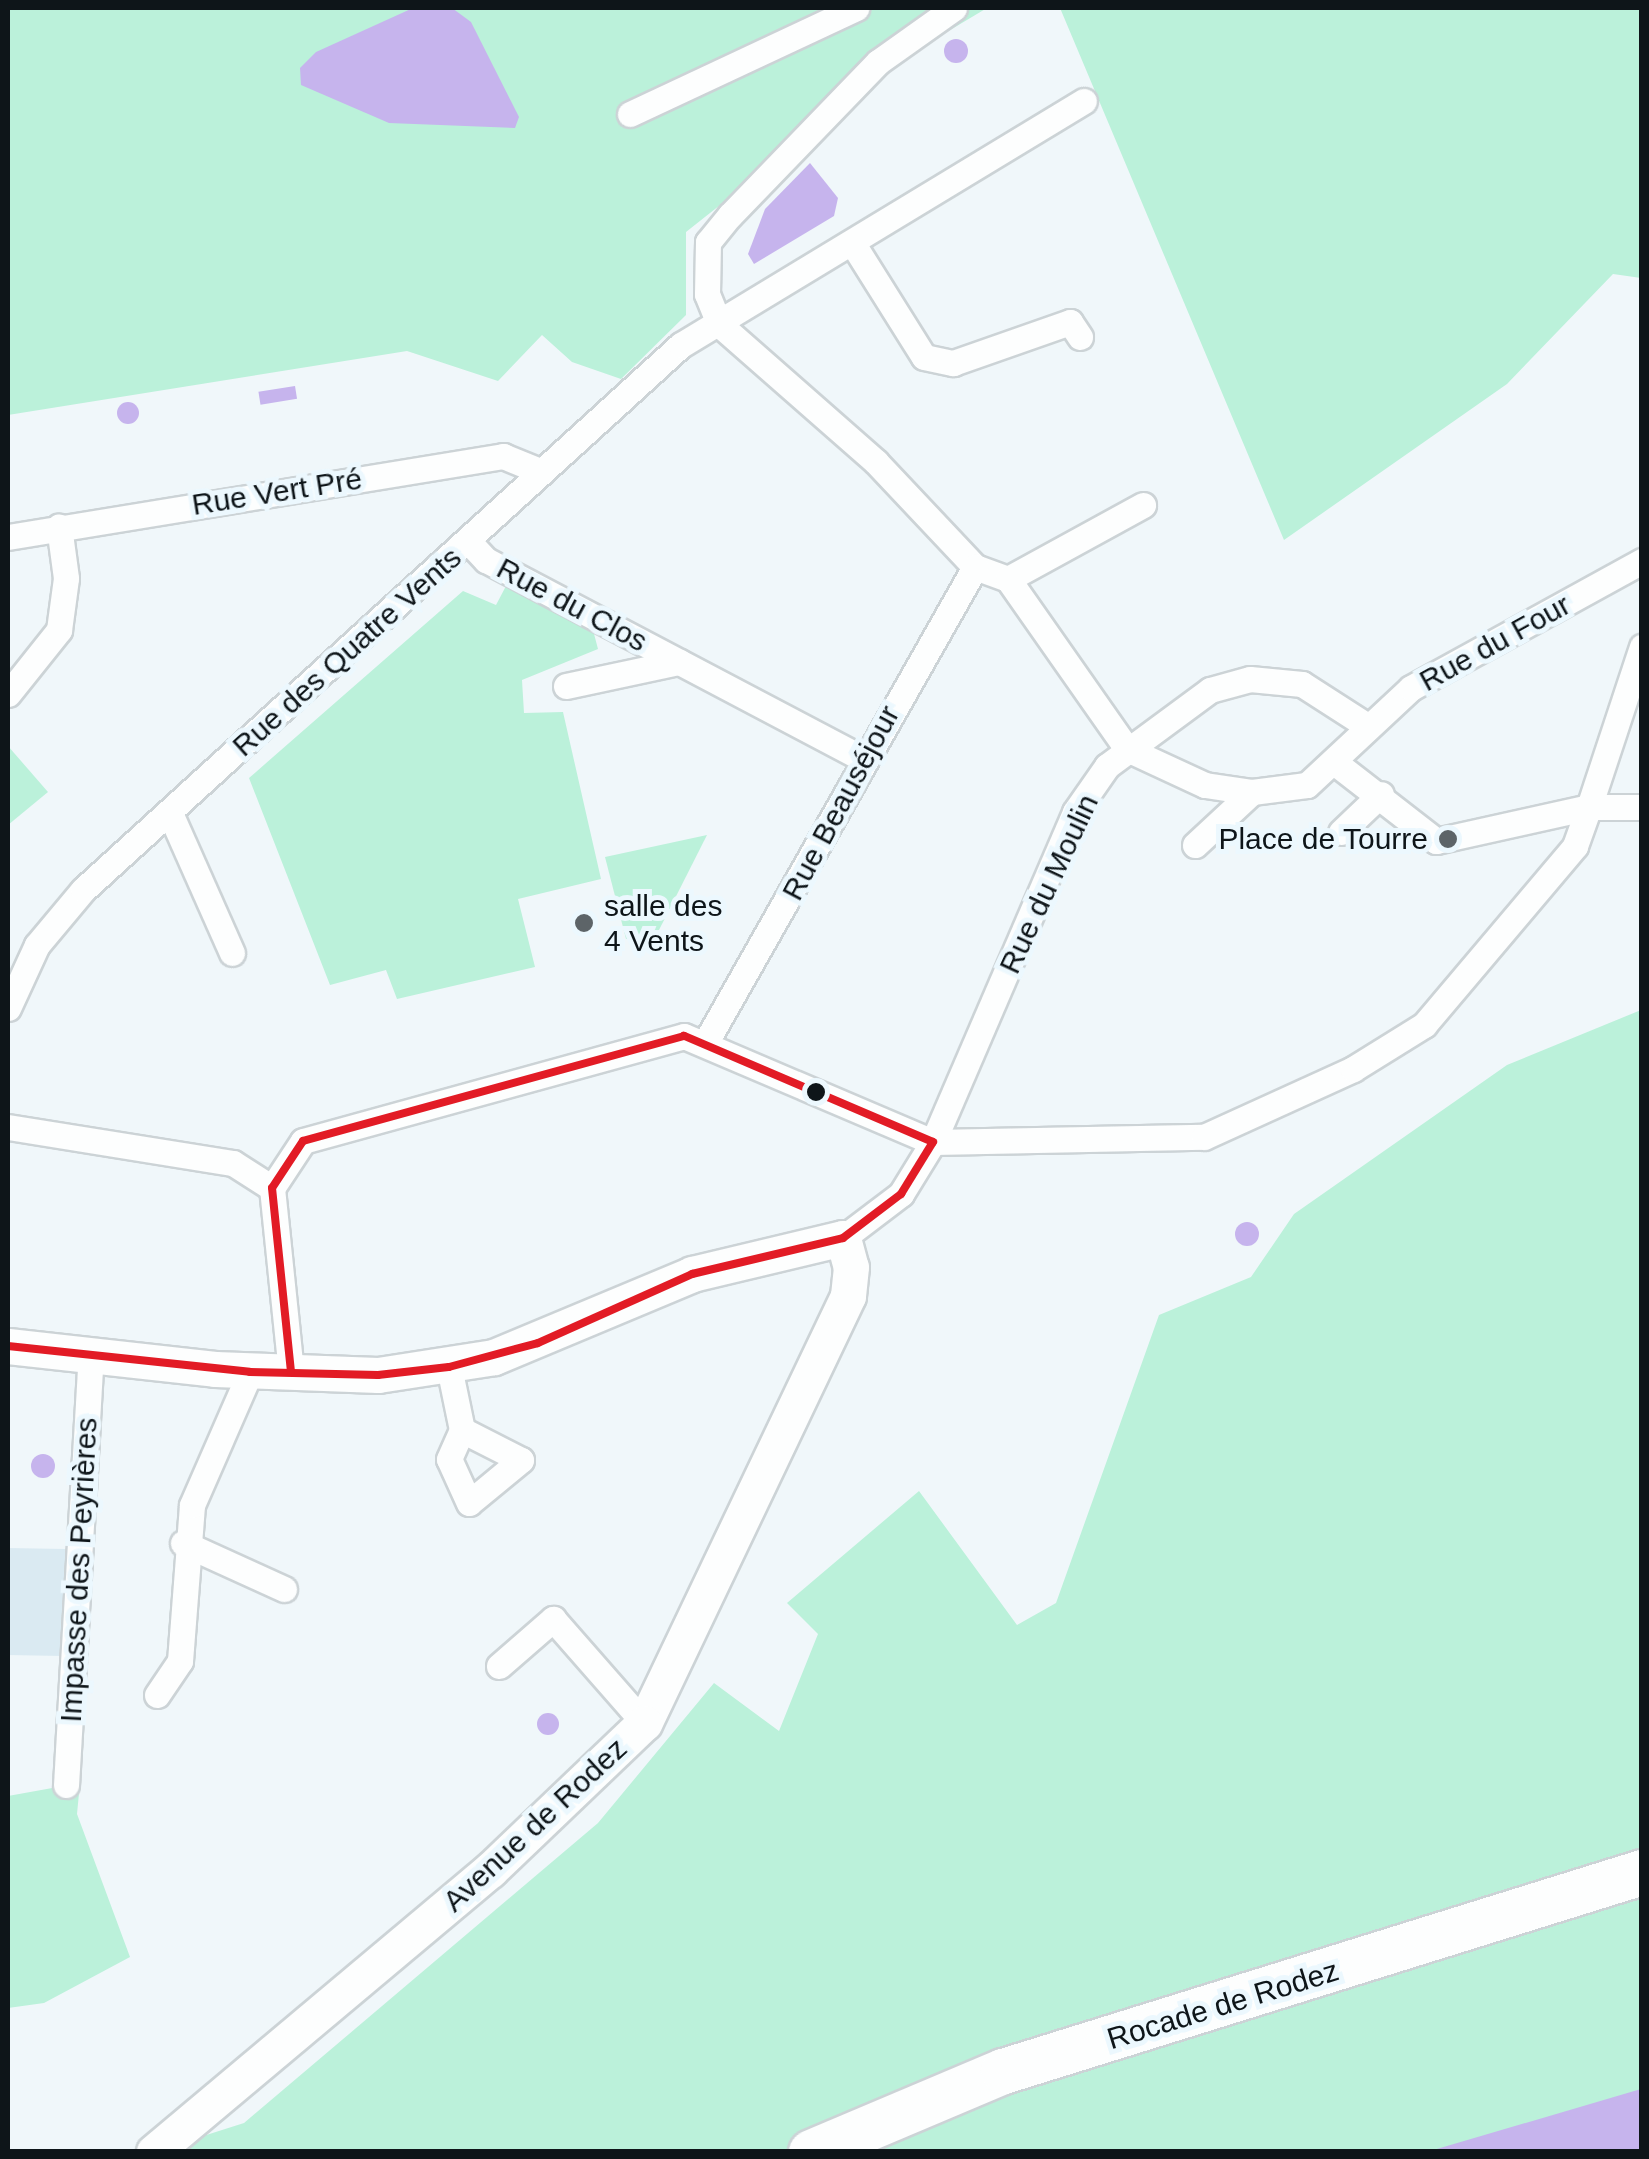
<!DOCTYPE html>
<html>
<head>
<meta charset="utf-8">
<style>
	body { margin:0 }
	#map { position:relative; width:1649px; height:2159px; overflow:hidden; background:#f0f7fa; font-family:Arial,sans-serif }
	div>[style] { position:absolute }
	.built>* { inset:0; background:#daeaf2; transform-origin:0 0 }
	.green>* { inset:0; background:#bbf1da }
	.water>* { inset:0; background:#c6b4ed; transform-origin:0 0 }
	.round { border-radius:50% }
	.roads { filter:drop-shadow(2px 0 #ccd3d6) drop-shadow(-2px 0 #ccd3d6) drop-shadow(0 2px #ccd3d6) drop-shadow(0 -2px #ccd3d6) }
	.street>* { height:25px; margin:-12.5px; padding:0 12.5px; transform-origin:12.5px; border-radius:12.5px; background:#fdfefe }
	.secondary>* { height:35px; margin:-17.5px; padding:0 17.5px; transform-origin:17.5px; border-radius:17.5px; background:#fdfefe }
	.highway>* { height:45px; margin:-22.5px; padding:0 22.5px; transform-origin:22.5px; border-radius:22.5px; background:#fdfefe }
	.bus-1>* { height:8px; margin:-4px; padding:0 4px; transform-origin:4px; border-radius:4px; background:#e21b25 }
	.dots>* { width:28px; height:28px; translate:-50% -50%; box-sizing:border-box; border:5px solid #ecf8fe; border-radius:50% }
	span { translate:-50% -50%; white-space:nowrap; text-align:center; line-height:1.15; -webkit-text-stroke:10px #ecf8fe; paint-order:stroke }
	.street-label { font-size:30px; color:#0e1519 }
	.poi-label { font-size:30px; color:#0e1519 }
	.right { translate:-100% -50%; text-align:right }
	.left { translate:0 -50%; text-align:left }
	.frame { position:absolute; inset:0; border:10px solid #0e1519; pointer-events:none }
</style>
</head>
<body>
<div id="map">
	<div class="built">
		<div style="left:8px;top:1548px;width:72px;height:107px;rotate:1deg"></div>
	</div>
	<div class="green">
		<div style="clip-path:polygon(8px 8px,987px 8px,915px 51px,686px 232px,686px 315px,621px 379px,572px 362px,542px 335px,498px 381px,407px 351px,8px 415px)"></div>
		<div style="clip-path:polygon(1060px 8px,1641px 8px,1641px 278px,1613px 274px,1507px 384px,1284px 540px)"></div>
		<div style="clip-path:polygon(506px 586px,593px 630px,598px 649px,522px 680px,524px 713px,563px 712px,601px 879px,518px 899px,535px 967px,397px 999px,386px 970px,330px 985px,249px 778px,463px 591px,496px 605px)"></div>
		<div style="clip-path:polygon(8px 746px,48px 792px,8px 825px)"></div>
		<div style="clip-path:polygon(707px 835px,659px 930px,626px 939px,605px 857px)"></div>
		<div style="clip-path:polygon(1641px 1010px,1641px 2151px,153px 2152px,244px 2123px,598px 1823px,714px 1683px,779px 1731px,818px 1634px,787px 1603px,919px 1491px,1017px 1625px,1056px 1603px,1159px 1315px,1251px 1277px,1294px 1214px,1507px 1065px)"></div>
		<div style="clip-path:polygon(80px 1783px,77px 1814px,130px 1957px,44px 2003px,8px 2008px,8px 1796px)"></div>
	</div>
	<div class="water">
		<div style="clip-path:polygon(413px 8px,452px 8px,471px 22px,519px 117px,515px 128px,389px 123px,301px 85px,300px 68px,316px 52px)"></div>
		<div class="round" style="left:944px;top:39px;width:24px;height:24px"></div>
		<div style="clip-path:polygon(810px 163px,838px 198px,834px 216px,754px 264px,748px 254px,765px 209px)"></div>
		<div style="left:295px;top:386px;width:13px;height:37px;rotate:81deg"></div>
		<div class="round" style="left:117px;top:402px;width:22px;height:22px"></div>
		<div class="round" style="left:1235px;top:1222px;width:24px;height:24px"></div>
		<div class="round" style="left:31px;top:1454px;width:24px;height:24px"></div>
		<div class="round" style="left:537px;top:1713px;width:22px;height:22px"></div>
		<div style="clip-path:polygon(1641px 2089px,1641px 2151px,1430px 2151px)"></div>
	</div>
	<div class="roads">
		<div class="street">
			<div style="left:954px;top:8px;width:93px;rotate:144.6deg"></div>
			<div style="left:878px;top:62px;width:213px;rotate:134deg"></div>
			<div style="left:730px;top:215px;width:35px;rotate:129deg"></div>
			<div style="left:708px;top:242px;width:52px;rotate:91.1deg"></div>
			<div style="left:707px;top:294px;width:32px;rotate:68deg"></div>
			<div style="left:719px;top:324px;width:209px;rotate:41.3deg"></div>
			<div style="left:876px;top:462px;width:144px;rotate:46.7deg"></div>
			<div style="left:975px;top:567px;width:35px;rotate:20deg"></div>
			<div style="left:1008px;top:579px;width:208px;rotate:55deg"></div>
			<div style="left:630px;top:114px;width:250px;rotate:-25.1deg"></div>
			<div style="left:853px;top:244px;width:133px;rotate:57.9deg"></div>
			<div style="left:924px;top:357px;width:30px;rotate:12deg"></div>
			<div style="left:953px;top:363px;width:124px;rotate:-19.3deg"></div>
			<div style="left:1070px;top:322px;width:18px;rotate:56deg"></div>
			<div style="left:8px;top:537px;width:502px;rotate:-9.29deg"></div>
			<div style="left:503px;top:456px;width:42px;rotate:22.3deg"></div>
			<div style="left:469px;top:542px;width:25px;rotate:47deg"></div>
			<div style="left:486px;top:560px;width:426px;rotate:27.8deg"></div>
			<div style="left:1008px;top:579px;width:154px;rotate:-28.7deg"></div>
			<div style="left:566px;top:686px;width:116px;rotate:-12deg"></div>
			<div style="left:8px;top:694px;width:82px;rotate:-51.4deg"></div>
			<div style="left:59px;top:630px;width:52px;rotate:-82.3deg"></div>
			<div style="left:66px;top:578px;width:52px;rotate:-97.7deg"></div>
			<div style="left:1127px;top:749px;width:86px;rotate:24.8deg"></div>
			<div style="left:1205px;top:785px;width:48px;rotate:8.5deg"></div>
			<div style="left:1252px;top:792px;width:55px;rotate:-7.3deg"></div>
			<div style="left:1307px;top:785px;width:142px;rotate:-43deg"></div>
			<div style="left:1411px;top:688px;width:264px;rotate:-28.8deg"></div>
			<div style="left:1338px;top:765px;width:124px;rotate:37.8deg"></div>
			<div style="left:1436px;top:841px;width:157px;rotate:-12.5deg"></div>
			<div style="left:1589px;top:807px;width:169px;rotate:-71.7deg"></div>
			<div style="left:170px;top:813px;width:153px;rotate:66.1deg"></div>
			<div style="left:1341px;top:832px;width:55px;rotate:-43.5deg"></div>
			<div style="left:1195px;top:845px;width:78px;rotate:-42.9deg"></div>
			<div style="left:8px;top:1008px;width:69px;rotate:-65.3deg"></div>
			<div style="left:37px;top:945px;width:72px;rotate:-50.1deg"></div>
			<div style="left:83px;top:890px;width:809px;rotate:-42.35deg"></div>
			<div style="left:681px;top:345px;width:471px;rotate:-31.2deg"></div>
			<div style="left:707px;top:1040px;width:544px;rotate:-60.46deg"></div>
			<div style="left:8px;top:1127px;width:228px;rotate:9.1deg"></div>
			<div style="left:233px;top:1163px;width:46px;rotate:32.7deg"></div>
			<div style="left:843px;top:1238px;width:73px;rotate:-37.2deg"></div>
			<div style="left:901px;top:1194px;width:61px;rotate:-58.4deg"></div>
			<div style="left:933px;top:1142px;width:359px;rotate:-66.7deg"></div>
			<div style="left:1075px;top:812px;width:56px;rotate:-55.2deg"></div>
			<div style="left:1107px;top:766px;width:128px;rotate:-36.4deg"></div>
			<div style="left:1210px;top:690px;width:41px;rotate:-15.4deg"></div>
			<div style="left:1250px;top:679px;width:52px;rotate:5.5deg"></div>
			<div style="left:1302px;top:684px;width:74px;rotate:32.8deg"></div>
			<div style="left:449px;top:1367px;width:64px;rotate:78.3deg"></div>
			<div style="left:462px;top:1430px;width:66px;rotate:27deg"></div>
			<div style="left:521px;top:1460px;width:67px;rotate:140.4deg"></div>
			<div style="left:469px;top:1503px;width:48px;rotate:-114.4deg"></div>
			<div style="left:449px;top:1459px;width:32px;rotate:-66deg"></div>
			<div style="left:291px;top:1372px;width:185px;rotate:-95.9deg"></div>
			<div style="left:272px;top:1188px;width:56px;rotate:-56.6deg"></div>
			<div style="left:303px;top:1141px;width:395px;rotate:-15.4deg"></div>
			<div style="left:684px;top:1036px;width:271px;rotate:23.1deg"></div>
			<div style="left:933px;top:1142px;width:271px;rotate:-1.1deg"></div>
			<div style="left:1204px;top:1137px;width:164px;rotate:-24.5deg"></div>
			<div style="left:1353px;top:1069px;width:84px;rotate:-31.8deg"></div>
			<div style="left:1424px;top:1025px;width:234px;rotate:-49.8deg"></div>
			<div style="left:1575px;top:846px;width:41px;rotate:-70.3deg"></div>
			<div style="left:1589px;top:807px;width:53px"></div>
			<div style="left:183px;top:1543px;width:111px;rotate:24.5deg"></div>
			<div style="left:499px;top:1666px;width:72px;rotate:-41deg"></div>
			<div style="left:553px;top:1619px;width:138px;rotate:48.8deg"></div>
			<div style="left:157px;top:1695px;width:41px;rotate:-55.9deg"></div>
			<div style="left:180px;top:1661px;width:156px;rotate:-85.6deg"></div>
			<div style="left:192px;top:1505px;width:145px;rotate:-66.4deg"></div>
			<div style="left:66px;top:1785px;width:431px;rotate:-86.7deg"></div>
		</div>
		<div class="secondary">
			<div style="left:8px;top:1346px;width:208px;rotate:6.3deg"></div>
			<div style="left:215px;top:1369px;width:163px;rotate:2.1deg"></div>
			<div style="left:378px;top:1375px;width:117px;rotate:-8.8deg"></div>
			<div style="left:494px;top:1357px;width:215px;rotate:-22.7deg"></div>
			<div style="left:692px;top:1274px;width:155px;rotate:-13.4deg"></div>
			<div style="left:843px;top:1238px;width:30px;rotate:75deg"></div>
			<div style="left:851px;top:1267px;width:29px;rotate:96deg"></div>
			<div style="left:848px;top:1296px;width:473px;rotate:115.5deg"></div>
			<div style="left:644px;top:1723px;width:213px;rotate:136.3deg"></div>
			<div style="left:490px;top:1870px;width:439px;rotate:140deg"></div>
		</div>
		<div class="highway">
			<div style="left:811px;top:2152px;width:208px;rotate:-22.9deg"></div>
			<div style="left:1003px;top:2071px;width:669px;rotate:-17.3deg"></div>
		</div>
	</div>
	<div class="bus-1">
		<div style="left:8px;top:1346px;width:243px;rotate:6.1deg"></div>
		<div style="left:250px;top:1372px;width:128px;rotate:1.3deg"></div>
		<div style="left:378px;top:1375px;width:71px;rotate:-6.4deg"></div>
		<div style="left:449px;top:1367px;width:92px;rotate:-15.1deg"></div>
		<div style="left:538px;top:1343px;width:169px;rotate:-24.1deg"></div>
		<div style="left:692px;top:1274px;width:155px;rotate:-13.4deg"></div>
		<div style="left:843px;top:1238px;width:73px;rotate:-37.2deg"></div>
		<div style="left:901px;top:1194px;width:61px;rotate:-58.4deg"></div>
		<div style="left:933px;top:1142px;width:271px;rotate:-156.9deg"></div>
		<div style="left:684px;top:1036px;width:395px;rotate:164.6deg"></div>
		<div style="left:303px;top:1141px;width:56px;rotate:123.4deg"></div>
		<div style="left:272px;top:1188px;width:185px;rotate:84.1deg"></div>
	</div>
	<div class="dots">
		<div style="left:1448px;top:839px;background:#5d6468"></div>
		<div style="left:584px;top:923px;background:#5d6468"></div>
		<div style="left:816px;top:1092px;background:#0e1519"></div>
	</div>
	<div class="street-label">
		<span style="left:277px;top:492px;rotate:-9deg">Rue Vert Pré</span>
		<span style="left:572px;top:605px;rotate:28deg">Rue du Clos</span>
		<span style="left:1495px;top:643px;rotate:-29deg">Rue du Four</span>
		<span style="left:347px;top:652px;rotate:-42deg">Rue des Quatre Vents</span>
		<span style="left:841px;top:803px;rotate:-62deg">Rue Beauséjour</span>
		<span style="left:1049px;top:884px;rotate:-65deg">Rue du Moulin</span>
		<span style="left:79px;top:1570px;rotate:-87deg">Impasse des Peyrières</span>
		<span style="left:535px;top:1825px;rotate:-43deg">Avenue de Rodez</span>
		<span style="left:1223px;top:2005px;rotate:-17deg">Rocade de Rodez</span>
	</div>
	<div class="poi-label">
		<span class="right" style="left:1428px;top:839px">Place de Tourre</span>
		<span class="left" style="left:604px;top:923px">salle des<br>4 Vents</span>
	</div>
	<div class="frame"></div>
</div>
</body>
</html>
